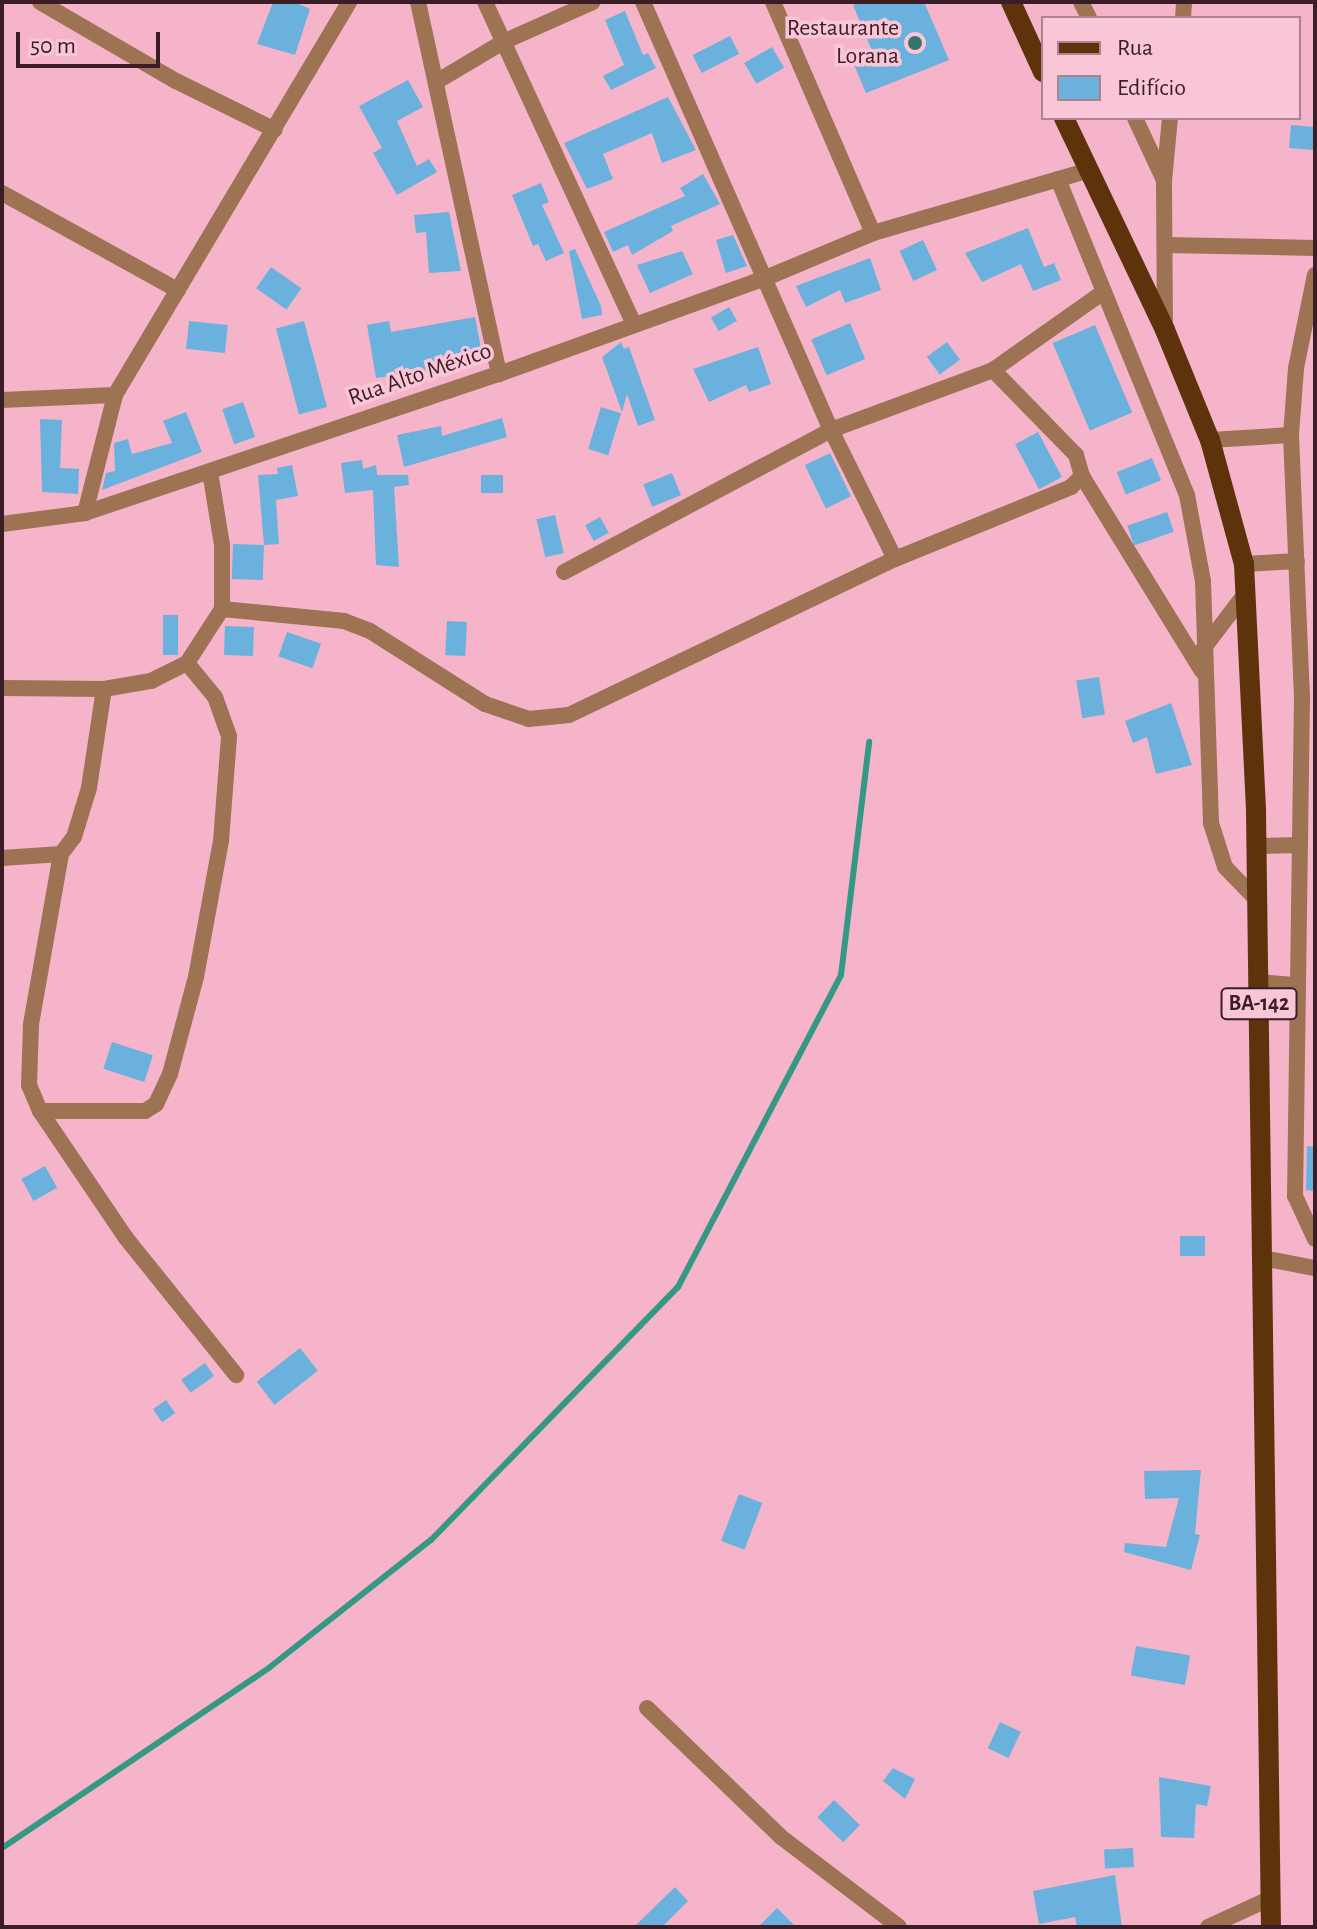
<!DOCTYPE html>
<html>
<head>
<meta charset="utf-8">
<style>
	body { margin:0 }
	#map { position:relative; width:1317px; height:1929px; overflow:hidden; background:#f5b4c9; font-family:"Alegreya Sans",sans-serif }
	div>[style] { position:absolute }
	.stream>* { height:6px; margin:-3px; padding:0 3px; transform-origin:3px; border-radius:3px; background:#349885 }
	.building>* { inset:0; background:#6bb1de; transform-origin:0 0 }
	.minor>* { height:16px; margin:-8px; padding:0 8px; transform-origin:8px; border-radius:8px; background:#9d7353 }
	.primary>* { height:20px; margin:-10px; padding:0 10px; transform-origin:10px; border-radius:10px; background:#5e330c }
	.dots>* { width:22px; height:22px; translate:-50% -50%; box-sizing:border-box; border:4px solid #f8c6d6; border-radius:50% }
	span { translate:-50% -50%; white-space:nowrap; text-align:center; line-height:1.15; -webkit-text-stroke:7px #f8c6d6; paint-order:stroke }
	.shield-label span { padding:2px 6px; background:#f8c6d6; border:2px solid; border-radius:6px; -webkit-text-stroke-width:0 }
	.shield-label { font-size:22px; color:#3b1d28; font-weight:700 }
	.poi-label { font-size:24px; color:#3b1d28 }
	.right { translate:-100% -50%; text-align:right }
	.street-label { font-size:24px; color:#3b1d28 }
	.frame { position:absolute; inset:0; border:4px solid #3b1d28; pointer-events:none }
	.legend { position:absolute; left:1041px; top:16px; width:260px; height:104px; box-sizing:border-box; background:#f8c6d6; border:2px solid #ac8290; margin:0; padding:10px 14px; list-style:none; font-size:24px; color:#3b1d28 }
	.legend li { display:flex; align-items:center; gap:16px; height:40px }
	.legend b { width:40px; border:2px solid #ac8290 }
	.scale { position:absolute; left:16px; top:32px; width:144px; height:36px; box-sizing:border-box; border:4px solid #3b1d28; border-top:0; padding-left:10px; font-size:24px; line-height:28px; white-space:nowrap; color:#3b1d28; -webkit-text-stroke:6px #f8c6d6; paint-order:stroke }
</style>
</head>
<body>
<div id="map">
	<div class="stream">
		<div style="left:2px;top:1848px;width:323px;rotate:-34deg"></div>
		<div style="left:270px;top:1667px;width:205px;rotate:-38.3deg"></div>
		<div style="left:431px;top:1540px;width:354px;rotate:-45.7deg"></div>
		<div style="left:678px;top:1287px;width:352px;rotate:-62.4deg"></div>
		<div style="left:841px;top:975px;width:235px;rotate:-83.1deg"></div>
	</div>
	<div class="building">
		<div style="clip-path:polygon(273px 2px,294px 2px,310px 9px,295px 55px,257px 44px)"></div>
		<div style="clip-path:polygon(861px 2px,924px 2px,949px 60px,866px 93px,852px 60px,872px 51px,853px 5px)"></div>
		<div style="clip-path:polygon(625px 11px,643px 55px,648px 53px,656px 68px,611px 90px,603px 76px,624px 65px,605px 20px)"></div>
		<div style="left:730px;top:36px;width:20px;height:42px;rotate:63deg"></div>
		<div style="left:772px;top:47px;width:24px;height:32px;rotate:60deg"></div>
		<div style="clip-path:polygon(408px 80px,423px 107px,397px 121px,417px 166px,429px 159px,437px 172px,397px 195px,373px 153px,382px 148px,359px 106px)"></div>
		<div style="clip-path:polygon(668px 97px,696px 150px,662px 163px,652px 133px,603px 154px,613px 179px,587px 189px,564px 143px)"></div>
		<div style="left:1291px;top:125px;width:24px;height:23px;rotate:5deg"></div>
		<div style="clip-path:polygon(703px 174px,720px 204px,671px 226px,673px 231px,632px 255px,628px 245px,613px 252px,604px 232px,685px 196px,680px 188px)"></div>
		<div style="clip-path:polygon(541px 183px,549px 202px,542px 205px,564px 253px,546px 261px,538px 244px,533px 246px,512px 195px)"></div>
		<div style="clip-path:polygon(449px 212px,461px 271px,429px 273px,426px 232px,416px 233px,414px 215px)"></div>
		<div style="clip-path:polygon(1028px 228px,1044px 267px,1054px 263px,1061px 280px,1033px 291px,1021px 264px,982px 282px,965px 253px)"></div>
		<div style="clip-path:polygon(733px 235px,747px 266px,726px 273px,716px 240px)"></div>
		<div style="left:923px;top:240px;width:33px;height:26px;rotate:65deg"></div>
		<div style="clip-path:polygon(575px 249px,601px 306px,602px 315px,582px 319px,569px 251px)"></div>
		<div style="clip-path:polygon(682px 251px,693px 274px,650px 293px,637px 265px)"></div>
		<div style="clip-path:polygon(870px 258px,881px 290px,845px 303px,840px 290px,806px 307px,796px 286px)"></div>
		<div style="left:271px;top:267px;width:37px;height:26px;rotate:35deg"></div>
		<div style="left:729px;top:307px;width:16px;height:21px;rotate:60deg"></div>
		<div style="clip-path:polygon(475px 317px,482px 353px,443px 361px,444px 368px,376px 378px,367px 325px,389px 321px,391px 332px)"></div>
		<div style="left:189px;top:321px;width:39px;height:28px;rotate:6deg"></div>
		<div style="left:304px;top:321px;width:89px;height:29px;rotate:75deg"></div>
		<div style="left:850px;top:323px;width:39px;height:42px;rotate:67deg"></div>
		<div style="left:1095px;top:325px;width:95px;height:46px;rotate:67deg"></div>
		<div style="clip-path:polygon(621px 342px,624px 349px,629px 347px,655px 420px,638px 426px,627px 394px,622px 412px,602px 357px)"></div>
		<div style="left:947px;top:342px;width:22px;height:25px;rotate:54deg"></div>
		<div style="clip-path:polygon(758px 347px,771px 384px,749px 392px,746px 385px,709px 402px,693px 369px)"></div>
		<div style="left:243px;top:402px;width:37px;height:22px;rotate:71deg"></div>
		<div style="left:601px;top:407px;width:21px;height:44px;rotate:17deg"></div>
		<div style="clip-path:polygon(186px 412px,202px 452px,102px 490px,106px 473px,115px 471px,114px 443px,128px 439px,132px 454px,172px 443px,163px 421px)"></div>
		<div style="clip-path:polygon(502px 418px,507px 437px,404px 467px,397px 435px,441px 426px,442px 436px)"></div>
		<div style="clip-path:polygon(40px 419px,62px 420px,60px 468px,79px 469px,78px 494px,42px 492px)"></div>
		<div style="left:1038px;top:432px;width:51px;height:26px;rotate:62deg"></div>
		<div style="left:830px;top:453px;width:48px;height:28px;rotate:64deg"></div>
		<div style="left:1152px;top:458px;width:24px;height:38px;rotate:68deg"></div>
		<div style="clip-path:polygon(362px 460px,363px 469px,376px 465px,377px 475px,408px 475px,409px 485px,394px 487px,399px 567px,376px 565px,373px 490px,345px 493px,341px 463px)"></div>
		<div style="clip-path:polygon(292px 465px,298px 496px,276px 500px,279px 544px,264px 545px,258px 475px,278px 474px,277px 468px)"></div>
		<div style="left:672px;top:473px;width:24px;height:31px;rotate:68deg"></div>
		<div style="left:481px;top:475px;width:22px;height:18px"></div>
		<div style="left:1167px;top:512px;width:21px;height:42px;rotate:71deg"></div>
		<div style="left:555px;top:515px;width:39px;height:19px;rotate:77deg"></div>
		<div style="left:600px;top:517px;width:18px;height:17px;rotate:61deg"></div>
		<div style="left:233px;top:544px;width:31px;height:35px;rotate:2deg"></div>
		<div style="left:163px;top:615px;width:15px;height:40px"></div>
		<div style="left:447px;top:621px;width:20px;height:34px;rotate:3deg"></div>
		<div style="left:225px;top:626px;width:29px;height:29px;rotate:2deg"></div>
		<div style="left:287px;top:632px;width:36px;height:26px;rotate:19deg"></div>
		<div style="left:1099px;top:677px;width:38px;height:23px;rotate:81deg"></div>
		<div style="clip-path:polygon(1171px 703px,1192px 765px,1156px 774px,1147px 737px,1133px 743px,1125px 721px)"></div>
		<div style="left:112px;top:1042px;width:43px;height:28px;rotate:18deg"></div>
		<div style="clip-path:polygon(1307px 1146px,1315px 1147px,1315px 1191px,1306px 1190px)"></div>
		<div style="left:45px;top:1166px;width:25px;height:27px;rotate:61deg"></div>
		<div style="left:1180px;top:1236px;width:25px;height:20px"></div>
		<div style="left:300px;top:1348px;width:29px;height:55px;rotate:52deg"></div>
		<div style="left:205px;top:1363px;width:16px;height:29px;rotate:55deg"></div>
		<div style="left:166px;top:1400px;width:16px;height:16px;rotate:55deg"></div>
		<div style="clip-path:polygon(1201px 1470px,1195px 1534px,1200px 1535px,1191px 1570px,1124px 1552px,1125px 1543px,1166px 1547px,1179px 1498px,1145px 1499px,1144px 1471px)"></div>
		<div style="left:739px;top:1494px;width:25px;height:50px;rotate:21deg"></div>
		<div style="left:1136px;top:1646px;width:55px;height:30px;rotate:10deg"></div>
		<div style="left:1000px;top:1722px;width:23px;height:29px;rotate:25deg"></div>
		<div style="clip-path:polygon(893px 1768px,915px 1779px,905px 1799px,883px 1781px)"></div>
		<div style="clip-path:polygon(1159px 1777px,1211px 1786px,1207px 1806px,1196px 1804px,1194px 1838px,1161px 1837px)"></div>
		<div style="left:834px;top:1800px;width:36px;height:24px;rotate:44deg"></div>
		<div style="left:1133px;top:1848px;width:19px;height:29px;rotate:87deg"></div>
		<div style="clip-path:polygon(1115px 1875px,1122px 1927px,1077px 1927px,1075px 1917px,1039px 1924px,1033px 1891px)"></div>
		<div style="clip-path:polygon(675px 1887px,688px 1901px,662px 1927px,634px 1927px)"></div>
		<div style="clip-path:polygon(777px 1908px,796px 1927px,758px 1927px)"></div>
	</div>
	<div class="minor">
		<div style="left:40px;top:2px;width:157px;rotate:30.2deg"></div>
		<div style="left:176px;top:81px;width:110px;rotate:26.3deg"></div>
		<div style="left:418px;top:2px;width:381px;rotate:77.7deg"></div>
		<div style="left:485px;top:2px;width:353px;rotate:65.2deg"></div>
		<div style="left:643px;top:2px;width:467px;rotate:66.3deg"></div>
		<div style="left:831px;top:430px;width:144px;rotate:63.6deg"></div>
		<div style="left:773px;top:2px;width:252px;rotate:66.6deg"></div>
		<div style="left:1081px;top:2px;width:18px;rotate:63deg"></div>
		<div style="left:1183px;top:18px;width:16px;rotate:-86deg"></div>
		<div style="left:436px;top:82px;width:78px;rotate:-30.8deg"></div>
		<div style="left:503px;top:42px;width:98px;rotate:-24deg"></div>
		<div style="left:1135px;top:118px;width:66px;rotate:65deg"></div>
		<div style="left:1058px;top:179px;width:341px;rotate:67.8deg"></div>
		<div style="left:1187px;top:495px;width:87px;rotate:79.5deg"></div>
		<div style="left:1203px;top:581px;width:242px;rotate:88.1deg"></div>
		<div style="left:1211px;top:823px;width:46px;rotate:72.3deg"></div>
		<div style="left:1225px;top:867px;width:47px;rotate:45.9deg"></div>
		<div style="left:2px;top:193px;width:201px;rotate:28.9deg"></div>
		<div style="left:1165px;top:245px;width:150px;rotate:1.1deg"></div>
		<div style="left:1165px;top:329px;width:148px;rotate:-90.4deg"></div>
		<div style="left:1164px;top:181px;width:63px;rotate:-84.6deg"></div>
		<div style="left:2px;top:400px;width:113px;rotate:-2.5deg"></div>
		<div style="left:1291px;top:435px;width:262px;rotate:87.6deg"></div>
		<div style="left:1302px;top:697px;width:499px;rotate:90.8deg"></div>
		<div style="left:1295px;top:1196px;width:47px;rotate:65.1deg"></div>
		<div style="left:1210px;top:440px;width:81px;rotate:-3.5deg"></div>
		<div style="left:1291px;top:435px;width:67px;rotate:-85.7deg"></div>
		<div style="left:1296px;top:368px;width:95px;rotate:-78.5deg"></div>
		<div style="left:1082px;top:476px;width:229px;rotate:58.4deg"></div>
		<div style="left:85px;top:513px;width:122px;rotate:-75.7deg"></div>
		<div style="left:115px;top:395px;width:457px;rotate:-59.2deg"></div>
		<div style="left:2px;top:524px;width:84px;rotate:-7.5deg"></div>
		<div style="left:85px;top:513px;width:437px;rotate:-18.6deg"></div>
		<div style="left:499px;top:374px;width:286px;rotate:-19.8deg"></div>
		<div style="left:768px;top:277px;width:114px;rotate:-22.7deg"></div>
		<div style="left:873px;top:233px;width:223px;rotate:-16.2deg"></div>
		<div style="left:1244px;top:564px;width:53px;rotate:-3.2deg"></div>
		<div style="left:564px;top:572px;width:302px;rotate:-28deg"></div>
		<div style="left:831px;top:430px;width:173px;rotate:-20.3deg"></div>
		<div style="left:993px;top:370px;width:133px;rotate:-35.2deg"></div>
		<div style="left:222px;top:609px;width:123px;rotate:5.6deg"></div>
		<div style="left:344px;top:621px;width:28px;rotate:21deg"></div>
		<div style="left:370px;top:631px;width:136px;rotate:32.4deg"></div>
		<div style="left:485px;top:704px;width:46px;rotate:18.8deg"></div>
		<div style="left:529px;top:719px;width:40px;rotate:-5.7deg"></div>
		<div style="left:569px;top:715px;width:361px;rotate:-25.6deg"></div>
		<div style="left:895px;top:559px;width:190px;rotate:-22.2deg"></div>
		<div style="left:1071px;top:487px;width:16px;rotate:-45deg"></div>
		<div style="left:1082px;top:476px;width:22px;rotate:-106deg"></div>
		<div style="left:1076px;top:455px;width:119px;rotate:-134.3deg"></div>
		<div style="left:1203px;top:649px;width:69px;rotate:-52.6deg"></div>
		<div style="left:2px;top:688px;width:102px;rotate:0.6deg"></div>
		<div style="left:104px;top:689px;width:48px;rotate:-9.7deg"></div>
		<div style="left:151px;top:681px;width:40px;rotate:-26.6deg"></div>
		<div style="left:187px;top:663px;width:64px;rotate:-57.1deg"></div>
		<div style="left:222px;top:609px;width:64px;rotate:-90deg"></div>
		<div style="left:222px;top:545px;width:74px;rotate:-99.3deg"></div>
		<div style="left:1257px;top:846px;width:42px;rotate:-1.4deg"></div>
		<div style="left:61px;top:854px;width:174px;rotate:100deg"></div>
		<div style="left:31px;top:1025px;width:60px;rotate:91.9deg"></div>
		<div style="left:29px;top:1085px;width:28px;rotate:67deg"></div>
		<div style="left:40px;top:1111px;width:153px;rotate:55.9deg"></div>
		<div style="left:126px;top:1238px;width:176px;rotate:51.2deg"></div>
		<div style="left:2px;top:858px;width:59px;rotate:-3.9deg"></div>
		<div style="left:61px;top:854px;width:21px;rotate:-53deg"></div>
		<div style="left:74px;top:837px;width:51px;rotate:-73deg"></div>
		<div style="left:89px;top:788px;width:100px;rotate:-81.4deg"></div>
		<div style="left:1259px;top:982px;width:38px;rotate:5deg"></div>
		<div style="left:40px;top:1111px;width:105px"></div>
		<div style="left:145px;top:1111px;width:13px;rotate:-32deg"></div>
		<div style="left:156px;top:1104px;width:33px;rotate:-65deg"></div>
		<div style="left:170px;top:1074px;width:100px;rotate:-75deg"></div>
		<div style="left:196px;top:977px;width:138px;rotate:-79.6deg"></div>
		<div style="left:221px;top:841px;width:105px;rotate:-85.6deg"></div>
		<div style="left:229px;top:736px;width:41px;rotate:-109.7deg"></div>
		<div style="left:215px;top:697px;width:44px;rotate:-129.5deg"></div>
		<div style="left:1262px;top:1258px;width:54px;rotate:10.7deg"></div>
		<div style="left:647px;top:1708px;width:186px;rotate:43.9deg"></div>
		<div style="left:781px;top:1837px;width:148px;rotate:37.3deg"></div>
		<div style="left:1208px;top:1927px;width:69px;rotate:-24.7deg"></div>
	</div>
	<div class="primary">
		<div style="left:1011px;top:2px;width:77px;rotate:65.4deg"></div>
		<div style="left:1064px;top:118px;width:235px;rotate:64.5deg"></div>
		<div style="left:1165px;top:330px;width:119px;rotate:67.8deg"></div>
		<div style="left:1210px;top:440px;width:129px;rotate:74.7deg"></div>
		<div style="left:1244px;top:564px;width:249px;rotate:87.2deg"></div>
		<div style="left:1256px;top:813px;width:1114px;rotate:89.23deg"></div>
	</div>
	<div class="dots">
		<div style="left:915px;top:43px;background:#337669"></div>
	</div>
	<div class="shield-label">
		<span style="left:1259px;top:1004px">BA-142</span>
	</div>
	<div class="poi-label">
		<span class="right" style="left:899px;top:43px">Restaurante<br>Lorana</span>
	</div>
	<div class="street-label">
		<span style="left:420px;top:375px;rotate:-19deg">Rua Alto México</span>
	</div>
	<div class="frame"></div>
	<ul class="legend">
	<li><b style="height:10px;background:#5e330c"></b>Rua</li>
	<li><b style="height:22px;background:#6bb1de"></b>Edifício</li>
	</ul>
	<div class="scale">50 m</div>
</div>
</body>
</html>
